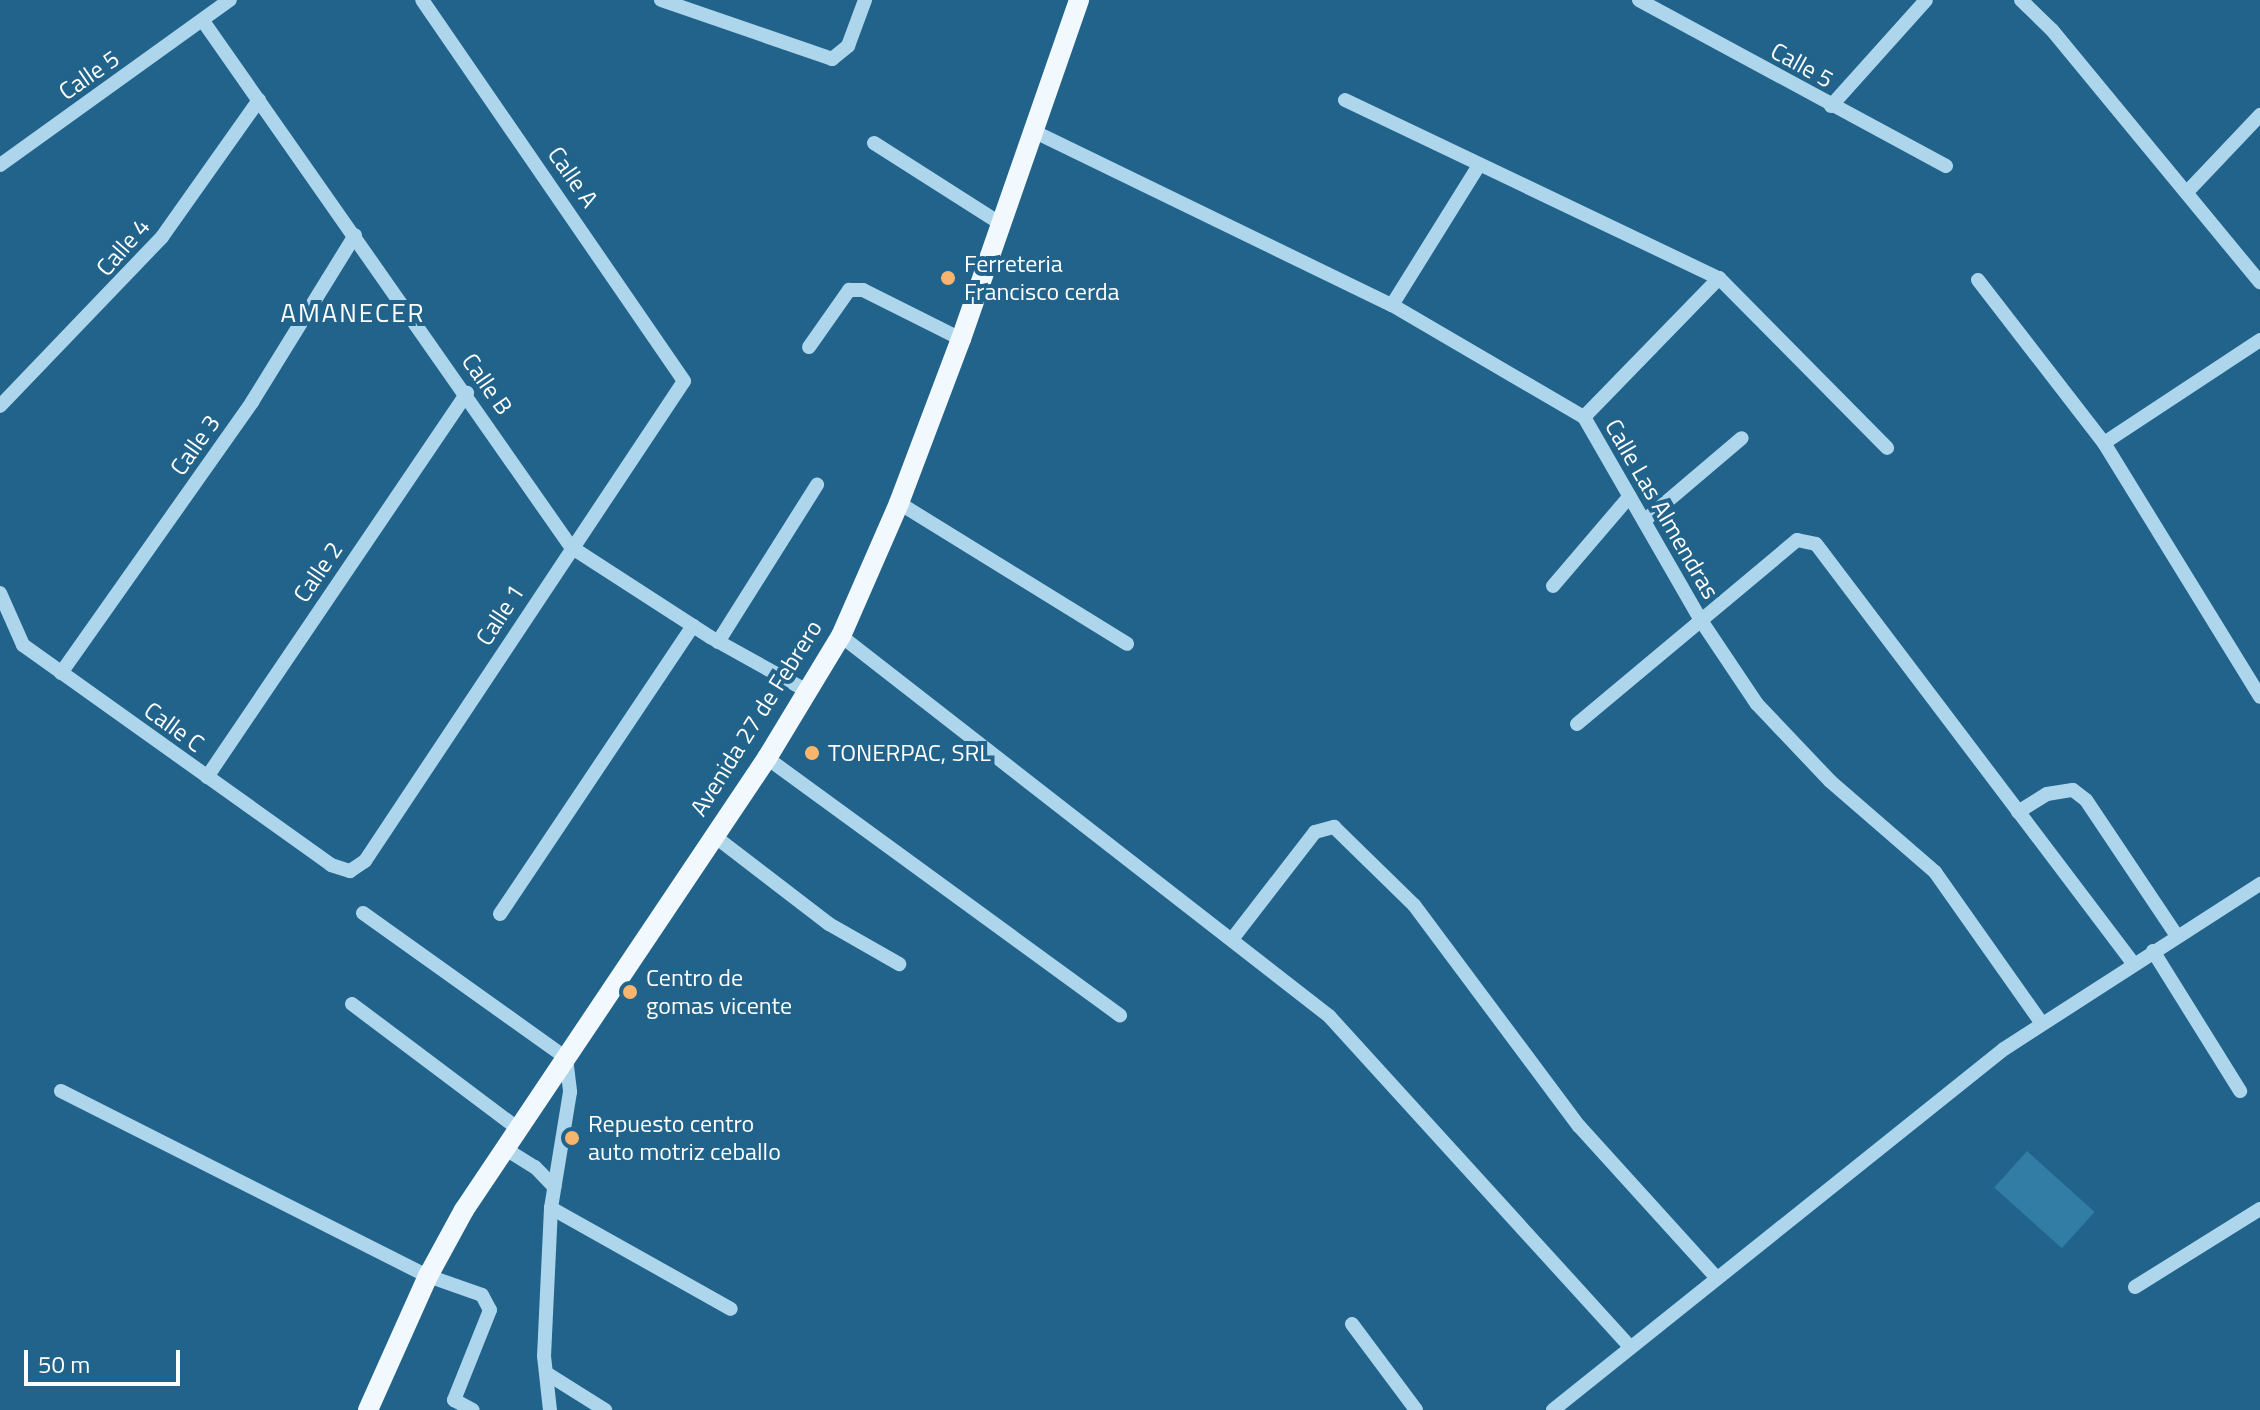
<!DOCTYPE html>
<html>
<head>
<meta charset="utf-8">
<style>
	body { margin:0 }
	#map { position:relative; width:2260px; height:1410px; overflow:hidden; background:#21638a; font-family:"Titillium Web",sans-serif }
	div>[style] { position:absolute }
	.green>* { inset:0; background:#317da5; transform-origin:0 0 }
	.minor>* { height:14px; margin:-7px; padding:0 7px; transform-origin:7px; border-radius:7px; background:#add5eb }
	.major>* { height:20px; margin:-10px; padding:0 10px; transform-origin:10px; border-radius:10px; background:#f1f9fe }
	.dots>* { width:22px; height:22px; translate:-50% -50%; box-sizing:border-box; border:4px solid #21638a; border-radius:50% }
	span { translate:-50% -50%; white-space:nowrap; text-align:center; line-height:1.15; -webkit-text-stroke:8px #21638a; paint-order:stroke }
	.street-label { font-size:24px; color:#fff }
	.poi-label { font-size:24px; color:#fff }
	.left { translate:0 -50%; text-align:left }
	.neighbourhood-label { font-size:26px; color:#fff; letter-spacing:2px }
	.scale { position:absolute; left:24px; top:1350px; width:156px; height:36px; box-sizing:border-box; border:4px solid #fff; border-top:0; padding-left:10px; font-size:24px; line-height:28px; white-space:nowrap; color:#fff; -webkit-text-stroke:6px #21638a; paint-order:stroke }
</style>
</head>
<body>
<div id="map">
	<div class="green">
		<div style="left:2027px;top:1151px;width:91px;height:49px;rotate:42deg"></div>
	</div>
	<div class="minor">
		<div style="left:661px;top:0;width:181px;rotate:19deg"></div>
		<div style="left:832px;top:59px;width:21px;rotate:-39deg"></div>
		<div style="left:848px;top:46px;width:49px;rotate:-69.7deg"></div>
		<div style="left:1639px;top:0;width:349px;rotate:28.4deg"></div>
		<div style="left:2021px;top:0;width:43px;rotate:44.1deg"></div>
		<div style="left:2052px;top:30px;width:327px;rotate:50.5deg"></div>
		<div style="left:203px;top:21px;width:642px;rotate:55.02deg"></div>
		<div style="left:571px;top:547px;width:166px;rotate:32.9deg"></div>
		<div style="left:710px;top:637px;width:113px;rotate:29.1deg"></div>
		<div style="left:1345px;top:100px;width:414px;rotate:25.5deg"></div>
		<div style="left:1719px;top:278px;width:239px;rotate:45.3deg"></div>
		<div style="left:1831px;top:106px;width:142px;rotate:-48.1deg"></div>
		<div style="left:1033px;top:131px;width:399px;rotate:25.9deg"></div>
		<div style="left:1392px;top:305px;width:222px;rotate:30.3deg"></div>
		<div style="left:1584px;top:417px;width:233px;rotate:60.1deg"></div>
		<div style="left:1700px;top:619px;width:102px;rotate:56.2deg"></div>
		<div style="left:1757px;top:704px;width:106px;rotate:46.5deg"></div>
		<div style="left:1830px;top:781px;width:139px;rotate:40.9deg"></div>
		<div style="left:1935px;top:872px;width:184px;rotate:54.8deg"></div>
		<div style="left:874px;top:143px;width:151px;rotate:32.5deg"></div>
		<div style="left:0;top:165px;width:283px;rotate:-35.7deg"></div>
		<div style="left:2188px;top:191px;width:105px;rotate:-46.5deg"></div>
		<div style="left:1978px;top:280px;width:206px;rotate:52.3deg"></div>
		<div style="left:2104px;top:443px;width:298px;rotate:58.4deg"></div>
		<div style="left:1392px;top:305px;width:165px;rotate:-58.1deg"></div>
		<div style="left:809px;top:347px;width:70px;rotate:-54.9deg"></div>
		<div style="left:849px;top:290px;width:14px"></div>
		<div style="left:863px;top:290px;width:110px;rotate:26.6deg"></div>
		<div style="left:0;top:406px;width:234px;rotate:-46.2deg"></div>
		<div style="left:162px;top:237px;width:168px;rotate:-54.7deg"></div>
		<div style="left:1584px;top:417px;width:194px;rotate:-45.8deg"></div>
		<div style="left:2104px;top:443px;width:187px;rotate:-33.4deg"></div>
		<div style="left:899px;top:503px;width:268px;rotate:31.7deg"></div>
		<div style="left:1644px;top:521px;width:128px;rotate:-40.3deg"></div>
		<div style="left:1553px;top:586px;width:118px;rotate:-49.5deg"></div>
		<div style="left:0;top:593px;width:57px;rotate:66.1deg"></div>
		<div style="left:23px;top:645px;width:379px;rotate:35.5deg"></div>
		<div style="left:331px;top:865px;width:20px;rotate:18deg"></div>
		<div style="left:350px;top:871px;width:18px;rotate:-34deg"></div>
		<div style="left:365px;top:861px;width:576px;rotate:-56.39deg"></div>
		<div style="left:684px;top:381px;width:462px;rotate:-124.5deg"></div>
		<div style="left:841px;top:636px;width:619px;rotate:37.91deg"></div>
		<div style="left:1329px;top:1016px;width:446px;rotate:47.7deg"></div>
		<div style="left:718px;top:642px;width:186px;rotate:-57.8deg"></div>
		<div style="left:61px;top:673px;width:332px;rotate:-54.8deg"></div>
		<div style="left:252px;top:402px;width:196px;rotate:-58.3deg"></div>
		<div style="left:1577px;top:724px;width:287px;rotate:-39.9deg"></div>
		<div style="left:1797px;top:540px;width:19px;rotate:12deg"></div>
		<div style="left:1816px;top:544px;width:525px;rotate:52.89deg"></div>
		<div style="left:767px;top:758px;width:437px;rotate:36.1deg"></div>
		<div style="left:207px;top:777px;width:464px;rotate:-55.9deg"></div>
		<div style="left:2018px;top:812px;width:34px;rotate:-32deg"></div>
		<div style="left:2047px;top:794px;width:26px;rotate:-9deg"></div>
		<div style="left:2073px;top:790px;width:16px;rotate:38deg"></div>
		<div style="left:2086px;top:800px;width:164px;rotate:56.2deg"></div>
		<div style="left:713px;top:835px;width:146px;rotate:37.5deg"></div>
		<div style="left:829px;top:924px;width:81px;rotate:29.7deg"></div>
		<div style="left:363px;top:913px;width:249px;rotate:35.5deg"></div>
		<div style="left:566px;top:1058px;width:34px;rotate:83deg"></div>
		<div style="left:570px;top:1092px;width:118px;rotate:99.3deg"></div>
		<div style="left:551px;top:1208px;width:148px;rotate:92.7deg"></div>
		<div style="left:544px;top:1356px;width:54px;rotate:83.7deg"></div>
		<div style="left:500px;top:914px;width:347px;rotate:-56.2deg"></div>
		<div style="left:1233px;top:938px;width:134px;rotate:-52.3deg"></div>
		<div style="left:1315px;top:832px;width:20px;rotate:-15deg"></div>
		<div style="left:1334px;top:827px;width:112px;rotate:44.3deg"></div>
		<div style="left:1414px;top:905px;width:276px;rotate:53.3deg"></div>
		<div style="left:1579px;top:1126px;width:202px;rotate:47.8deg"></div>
		<div style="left:2153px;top:951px;width:165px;rotate:58.1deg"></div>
		<div style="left:352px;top:1004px;width:206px;rotate:36.9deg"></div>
		<div style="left:61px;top:1091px;width:411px;rotate:26.8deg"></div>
		<div style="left:428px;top:1276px;width:57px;rotate:19.4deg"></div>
		<div style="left:482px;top:1295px;width:17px;rotate:62deg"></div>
		<div style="left:490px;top:1310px;width:97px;rotate:111.8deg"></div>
		<div style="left:454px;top:1400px;width:21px;rotate:28deg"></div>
		<div style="left:504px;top:1148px;width:36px;rotate:32deg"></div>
		<div style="left:535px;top:1167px;width:28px;rotate:46deg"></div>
		<div style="left:551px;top:1208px;width:206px;rotate:29.3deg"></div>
		<div style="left:2135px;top:1287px;width:147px;rotate:-32deg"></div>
		<div style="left:1352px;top:1324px;width:107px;rotate:53.3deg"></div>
		<div style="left:546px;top:1373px;width:70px;rotate:32.1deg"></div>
		<div style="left:1553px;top:1410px;width:578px;rotate:-38.68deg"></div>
		<div style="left:2004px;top:1049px;width:305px;rotate:-32.8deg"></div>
	</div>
	<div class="major">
		<div style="left:368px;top:1410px;width:147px;rotate:-65.9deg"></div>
		<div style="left:428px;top:1276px;width:75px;rotate:-61.4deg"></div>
		<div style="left:464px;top:1210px;width:544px;rotate:-56.16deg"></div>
		<div style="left:767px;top:758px;width:143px;rotate:-58.8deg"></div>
		<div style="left:841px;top:636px;width:145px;rotate:-66.4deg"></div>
		<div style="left:899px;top:503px;width:175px;rotate:-69.3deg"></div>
		<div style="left:961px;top:339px;width:359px;rotate:-70.8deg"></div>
	</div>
	<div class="dots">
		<div style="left:948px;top:278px;background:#f8b56e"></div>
		<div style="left:812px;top:753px;background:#f8b56e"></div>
		<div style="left:630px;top:992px;background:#f8b56e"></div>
		<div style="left:572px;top:1138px;background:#f8b56e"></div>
	</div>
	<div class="street-label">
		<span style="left:1802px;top:65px;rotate:29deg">Calle 5</span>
		<span style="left:89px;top:75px;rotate:-35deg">Calle 5</span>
		<span style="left:573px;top:177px;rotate:55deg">Calle A</span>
		<span style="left:123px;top:247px;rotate:-49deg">Calle 4</span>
		<span style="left:487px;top:384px;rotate:55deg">Calle B</span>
		<span style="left:195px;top:445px;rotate:-55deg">Calle 3</span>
		<span style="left:1662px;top:509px;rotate:60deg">Calle Las Almendras</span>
		<span style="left:318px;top:572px;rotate:-56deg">Calle 2</span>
		<span style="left:500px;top:615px;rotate:-57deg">Calle 1</span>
		<span style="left:756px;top:718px;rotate:-58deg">Avenida 27 de Febrero</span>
		<span style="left:174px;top:727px;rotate:36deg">Calle C</span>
	</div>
	<div class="poi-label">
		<span class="left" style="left:964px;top:278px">Ferreteria<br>Francisco cerda</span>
		<span class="left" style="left:828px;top:753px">TONERPAC, SRL</span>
		<span class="left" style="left:646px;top:992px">Centro de<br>gomas vicente</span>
		<span class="left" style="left:588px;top:1138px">Repuesto centro<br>auto motriz ceballo</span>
	</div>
	<div class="neighbourhood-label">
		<span style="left:353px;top:313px">AMANECER</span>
	</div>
	<div class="scale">50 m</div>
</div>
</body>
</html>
